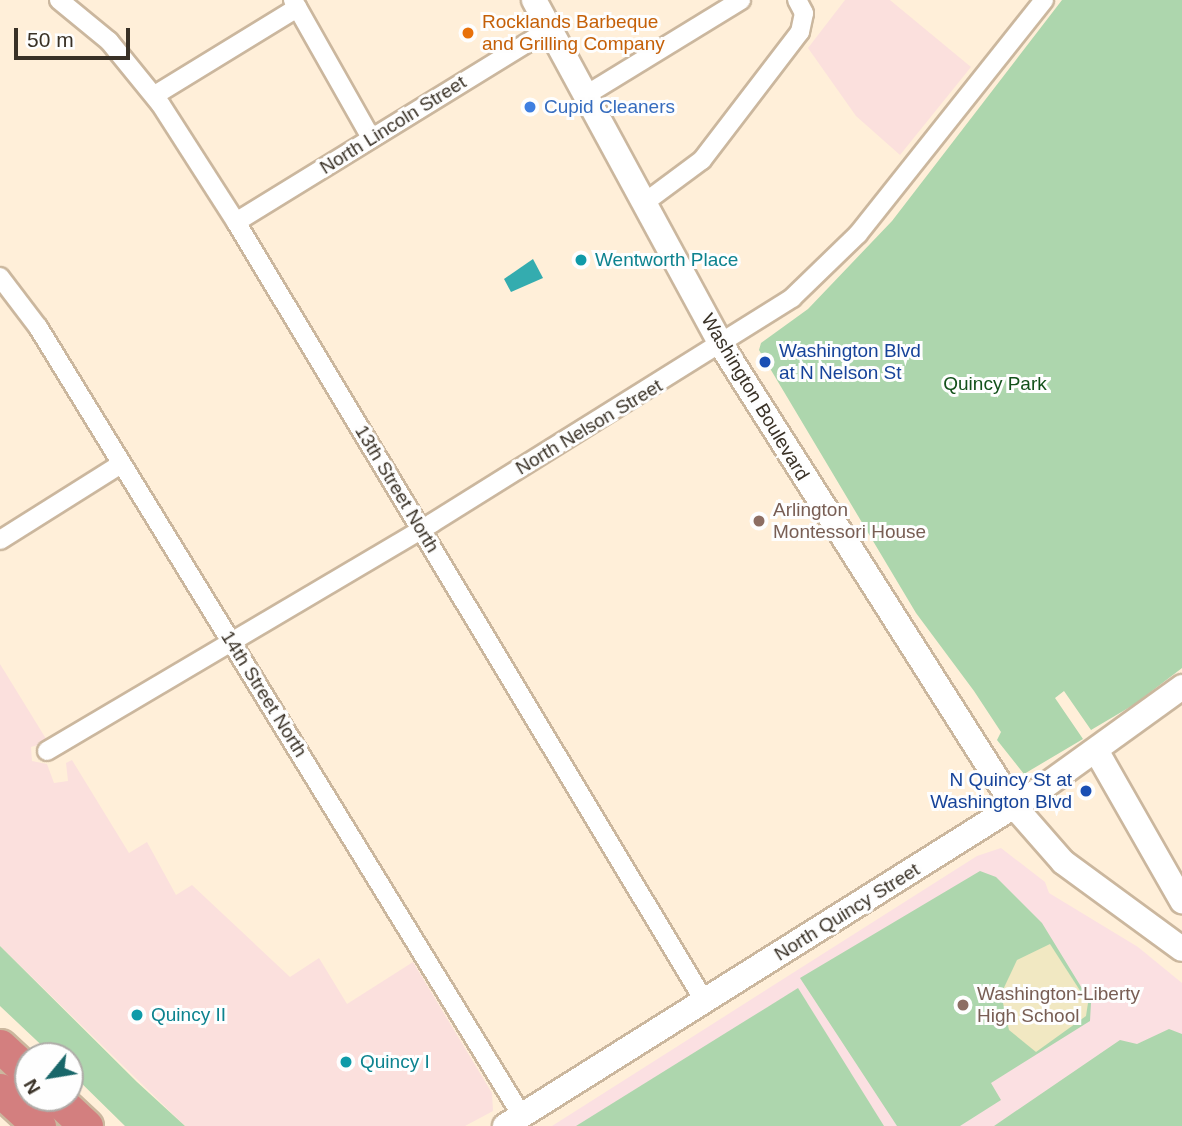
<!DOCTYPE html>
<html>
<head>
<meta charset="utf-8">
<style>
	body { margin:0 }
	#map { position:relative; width:1182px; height:1126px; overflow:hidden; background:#ffefd9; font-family:Arial,sans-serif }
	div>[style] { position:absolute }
	.industrial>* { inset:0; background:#fbe0dd }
	.education>* { inset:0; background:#fbe0e2 }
	.green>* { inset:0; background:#add6ad }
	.sand>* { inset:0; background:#f1e8c2 }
	.water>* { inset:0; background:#34acaf }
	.roads { filter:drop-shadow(2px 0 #cbb79e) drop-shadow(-2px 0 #cbb79e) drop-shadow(0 2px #cbb79e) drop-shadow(0 -2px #cbb79e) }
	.minor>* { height:18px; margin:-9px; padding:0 9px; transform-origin:9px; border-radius:9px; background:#fff }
	.secondary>* { height:24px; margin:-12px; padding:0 12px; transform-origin:12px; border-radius:12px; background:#fff }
	.motorway>* { height:33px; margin:-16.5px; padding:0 16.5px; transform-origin:16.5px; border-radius:16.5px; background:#d37f7f }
	.dots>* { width:19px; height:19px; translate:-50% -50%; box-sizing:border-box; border:4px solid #fefefe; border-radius:50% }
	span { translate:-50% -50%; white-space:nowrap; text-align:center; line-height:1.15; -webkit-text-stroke:6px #fefefe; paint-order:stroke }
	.food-label { font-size:19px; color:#c56008 }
	.left { translate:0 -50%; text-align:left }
	.shop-label { font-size:19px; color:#366cbe }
	.street-label { font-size:19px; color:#393126 }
	.culture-label { font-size:19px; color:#0d838f }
	.transit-label { font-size:19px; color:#164399 }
	.right { translate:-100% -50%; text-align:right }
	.park-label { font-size:19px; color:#13511a }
	.education-label { font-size:19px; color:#785e54 }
	.north { position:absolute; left:14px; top:1042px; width:70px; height:70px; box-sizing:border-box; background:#fefefe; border:2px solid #afaca8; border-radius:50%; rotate:240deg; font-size:19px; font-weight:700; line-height:28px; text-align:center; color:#393126 }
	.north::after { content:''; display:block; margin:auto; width:24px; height:32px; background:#19676a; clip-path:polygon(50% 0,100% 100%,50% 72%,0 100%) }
	.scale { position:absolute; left:14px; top:28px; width:116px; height:32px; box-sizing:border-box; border:4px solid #393126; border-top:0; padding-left:9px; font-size:21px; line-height:24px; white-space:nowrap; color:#393126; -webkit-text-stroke:5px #fefefe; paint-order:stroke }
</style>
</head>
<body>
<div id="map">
	<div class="industrial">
		<div style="clip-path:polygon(845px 0,890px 0,971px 67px,900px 155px,856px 116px,808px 48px)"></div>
		<div style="clip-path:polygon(0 664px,48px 742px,31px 747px,32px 761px,47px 764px,54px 783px,68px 781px,66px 763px,72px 760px,129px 853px,147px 842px,176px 895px,192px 885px,290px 977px,319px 958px,347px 1004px,413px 962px,492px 1093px,493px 1111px,465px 1126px,185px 1126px,0 946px)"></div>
	</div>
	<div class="education">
		<div style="clip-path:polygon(1001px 848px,1045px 882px,1049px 893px,1138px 947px,1182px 983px,1182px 1126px,552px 1126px,977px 856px)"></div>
	</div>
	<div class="green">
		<div style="clip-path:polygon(1062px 0,1182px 0,1182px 668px,1135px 704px,1091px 730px,1064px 691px,1055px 698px,1083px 739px,1024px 774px,997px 740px,1001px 732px,974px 691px,916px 613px,759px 350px,761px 343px,808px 309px,892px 221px)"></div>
		<div style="clip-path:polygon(980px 871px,996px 877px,1042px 923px,1091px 1003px,1090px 1021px,991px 1083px,1001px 1100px,960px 1126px,897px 1126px,800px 978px)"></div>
		<div style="clip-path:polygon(0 946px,137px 1082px,185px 1126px,125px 1126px,70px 1072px,70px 1056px,53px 1056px,0 1006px)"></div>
		<div style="clip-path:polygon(798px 988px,884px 1126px,576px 1126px)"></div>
		<div style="clip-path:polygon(1169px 1029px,1182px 1034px,1182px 1126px,994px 1126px,1120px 1040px,1137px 1044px)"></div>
	</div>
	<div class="sand">
		<div style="clip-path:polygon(1050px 944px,1088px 1003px,1086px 1016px,1036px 1052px,1009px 1030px,1001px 994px,1017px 960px)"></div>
	</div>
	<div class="water">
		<div style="clip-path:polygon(533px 259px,543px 278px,511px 292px,504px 279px)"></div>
	</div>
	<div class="roads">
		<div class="minor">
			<div style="left:59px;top:0;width:65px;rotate:39.4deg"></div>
			<div style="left:109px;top:41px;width:82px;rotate:50.9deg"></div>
			<div style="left:161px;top:105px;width:139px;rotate:57.3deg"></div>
			<div style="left:236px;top:222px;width:910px;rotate:58.98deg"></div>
			<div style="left:293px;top:0;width:159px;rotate:60.5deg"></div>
			<div style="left:155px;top:95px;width:167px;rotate:-31.5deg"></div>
			<div style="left:586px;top:95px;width:182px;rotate:-31.5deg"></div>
			<div style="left:644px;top:203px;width:72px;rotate:-36.6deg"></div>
			<div style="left:702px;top:160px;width:161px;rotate:-52.6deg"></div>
			<div style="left:800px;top:32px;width:19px;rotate:-78deg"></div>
			<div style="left:804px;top:13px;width:15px;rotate:-118deg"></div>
			<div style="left:236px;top:222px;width:369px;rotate:-31.6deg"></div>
			<div style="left:0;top:277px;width:63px;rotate:52.8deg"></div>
			<div style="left:38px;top:327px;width:926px;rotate:58.47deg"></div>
			<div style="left:0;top:540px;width:143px;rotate:-32.1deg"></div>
			<div style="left:47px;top:751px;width:447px;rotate:-30.6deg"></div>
			<div style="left:432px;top:523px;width:425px;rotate:-32deg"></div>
			<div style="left:792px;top:298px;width:92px;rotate:-44.1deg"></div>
			<div style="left:858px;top:234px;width:299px;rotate:-51.5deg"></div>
		</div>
		<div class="secondary">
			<div style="left:534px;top:0;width:394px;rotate:61.5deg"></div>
			<div style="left:722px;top:346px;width:545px;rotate:57.59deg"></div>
			<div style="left:1014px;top:806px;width:74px;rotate:48.8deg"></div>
			<div style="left:1063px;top:862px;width:147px;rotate:36.2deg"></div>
			<div style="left:1097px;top:752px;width:172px;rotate:60.3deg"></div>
			<div style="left:505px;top:1126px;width:630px;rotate:-32.15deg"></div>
			<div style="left:1038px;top:791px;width:178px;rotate:-35.8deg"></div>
		</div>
		<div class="motorway">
			<div style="left:0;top:1046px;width:38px;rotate:43deg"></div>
			<div style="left:0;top:1090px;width:53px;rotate:42.7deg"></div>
			<div style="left:56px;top:1098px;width:41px;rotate:43deg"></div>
		</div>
	</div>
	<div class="dots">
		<div style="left:468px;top:33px;background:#e8710a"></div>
		<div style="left:530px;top:107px;background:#3f7fe0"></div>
		<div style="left:581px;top:260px;background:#0f9aa8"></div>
		<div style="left:765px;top:362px;background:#1a4fb4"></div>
		<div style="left:759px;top:521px;background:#8d6e63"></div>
		<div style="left:1086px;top:791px;background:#1a4fb4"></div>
		<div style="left:963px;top:1005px;background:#8d6e63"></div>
		<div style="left:137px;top:1015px;background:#0f9aa8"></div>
		<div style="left:346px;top:1062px;background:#0f9aa8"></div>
	</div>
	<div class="food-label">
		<span class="left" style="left:482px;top:33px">Rocklands Barbeque<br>and Grilling Company</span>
	</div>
	<div class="shop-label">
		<span class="left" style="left:544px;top:107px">Cupid Cleaners</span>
	</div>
	<div class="street-label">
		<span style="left:393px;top:125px;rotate:-32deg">North Lincoln Street</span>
		<span style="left:755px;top:397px;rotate:59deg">Washington Boulevard</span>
		<span style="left:589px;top:427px;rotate:-31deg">North Nelson Street</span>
		<span style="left:397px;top:489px;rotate:59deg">13th Street North</span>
		<span style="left:264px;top:694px;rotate:58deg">14th Street North</span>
		<span style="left:847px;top:912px;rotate:-32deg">North Quincy Street</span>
	</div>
	<div class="culture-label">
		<span class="left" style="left:595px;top:260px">Wentworth Place</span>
		<span class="left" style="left:151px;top:1015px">Quincy II</span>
		<span class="left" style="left:360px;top:1062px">Quincy I</span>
	</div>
	<div class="transit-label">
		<span class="left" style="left:779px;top:362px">Washington Blvd<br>at N Nelson St</span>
		<span class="right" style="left:1072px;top:791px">N Quincy St at<br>Washington Blvd</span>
	</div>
	<div class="park-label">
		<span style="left:995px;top:384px">Quincy Park</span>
	</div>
	<div class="education-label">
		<span class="left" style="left:773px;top:521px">Arlington<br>Montessori House</span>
		<span class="left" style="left:977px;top:1005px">Washington-Liberty<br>High School</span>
	</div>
	<div class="north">N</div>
	<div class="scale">50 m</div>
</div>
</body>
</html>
